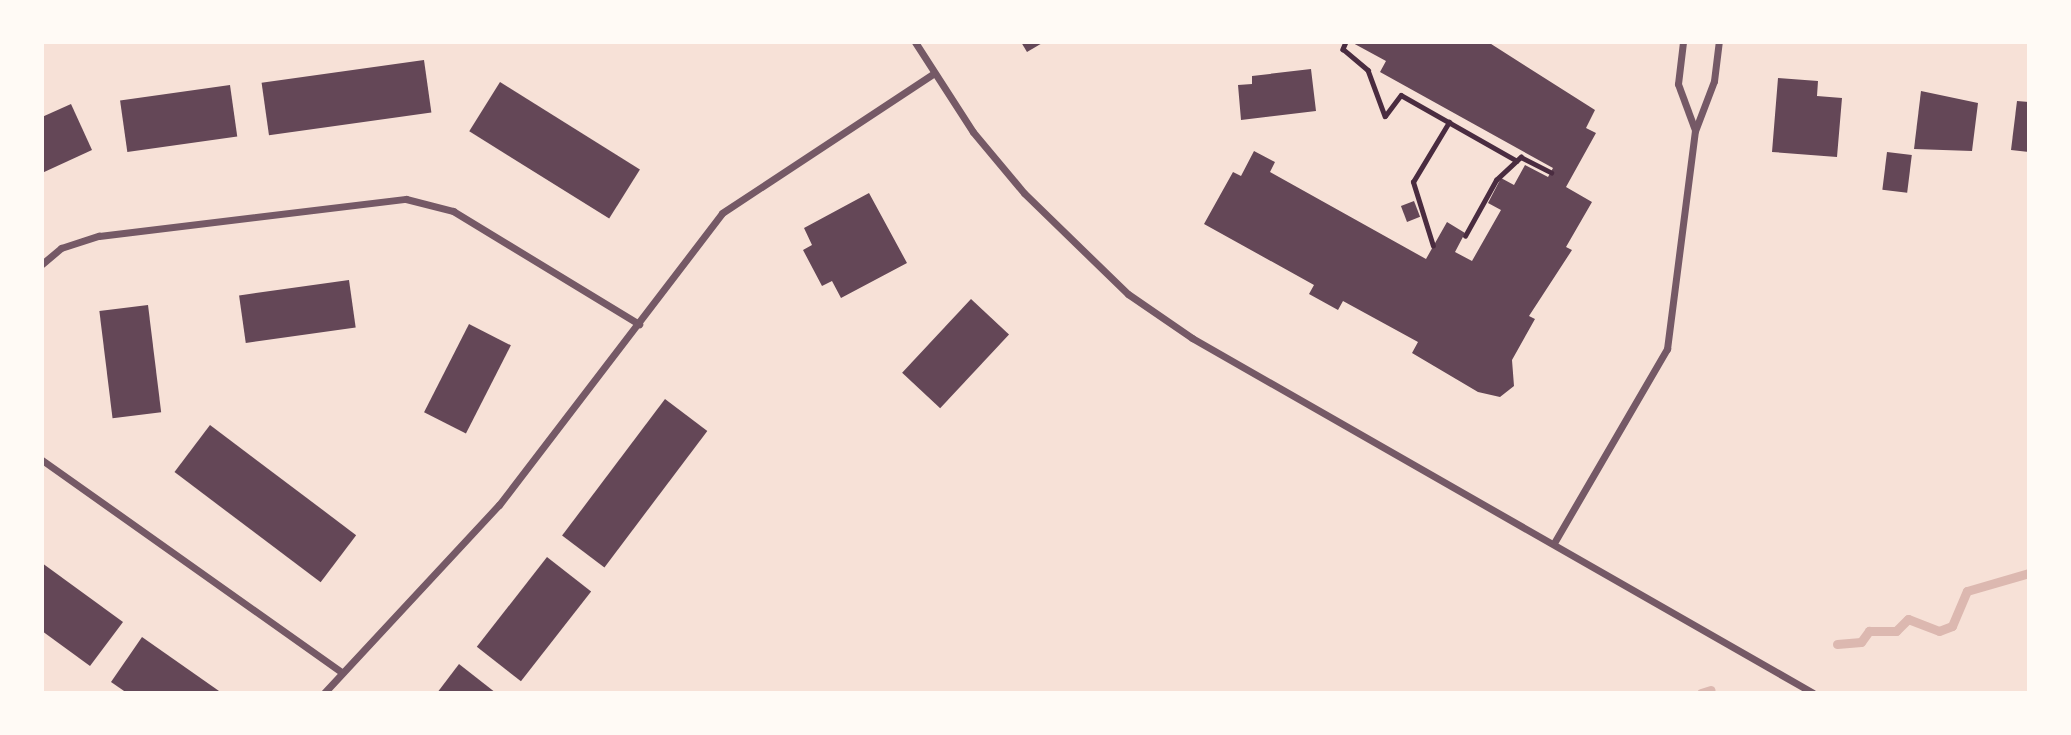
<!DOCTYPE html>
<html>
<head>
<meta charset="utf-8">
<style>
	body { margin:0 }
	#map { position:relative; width:2071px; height:735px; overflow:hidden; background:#f7e1d7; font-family:"Asap Condensed",sans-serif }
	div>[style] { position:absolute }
	.stream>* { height:9px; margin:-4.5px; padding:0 4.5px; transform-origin:4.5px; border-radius:4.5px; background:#dcb8b0 }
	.building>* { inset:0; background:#644757; transform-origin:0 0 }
	.path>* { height:4.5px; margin:-2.25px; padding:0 2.25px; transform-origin:2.25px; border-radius:2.25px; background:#4a2c40 }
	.minor>* { height:7px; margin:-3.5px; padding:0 3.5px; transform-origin:3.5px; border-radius:3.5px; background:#755966 }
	span { translate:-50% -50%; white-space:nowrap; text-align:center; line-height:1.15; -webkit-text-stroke:7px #fffaf5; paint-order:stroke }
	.frame { position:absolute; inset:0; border:44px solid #fffaf5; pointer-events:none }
</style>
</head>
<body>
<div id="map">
	<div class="stream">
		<div style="left:1837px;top:644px;width:24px;rotate:-5deg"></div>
		<div style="left:1861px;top:642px;width:14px;rotate:-54deg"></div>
		<div style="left:1869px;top:631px;width:27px"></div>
		<div style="left:1896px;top:631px;width:17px;rotate:-45deg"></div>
		<div style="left:1908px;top:619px;width:33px;rotate:21deg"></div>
		<div style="left:1939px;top:631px;width:14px;rotate:-21deg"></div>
		<div style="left:1952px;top:626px;width:38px;rotate:-67deg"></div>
		<div style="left:1967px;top:591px;width:65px;rotate:-16.2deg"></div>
		<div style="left:1701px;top:693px;width:10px;rotate:-17deg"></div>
	</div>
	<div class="building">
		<div style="clip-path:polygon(1021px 42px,1044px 42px,1027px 52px)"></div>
		<div style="clip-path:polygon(1351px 42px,1488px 42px,1595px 110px,1586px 128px,1596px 133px,1566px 187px,1592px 202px,1566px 247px,1572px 250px,1529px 316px,1535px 319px,1512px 360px,1514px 386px,1500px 397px,1478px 392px,1412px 353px,1418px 342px,1343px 301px,1338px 310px,1309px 294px,1314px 285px,1204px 224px,1233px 172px,1241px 176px,1254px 151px,1275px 162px,1270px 172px,1426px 259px,1447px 222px,1465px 233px,1455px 252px,1472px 261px,1501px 210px,1488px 203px,1501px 178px,1514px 185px,1525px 165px,1548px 177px,1553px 168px,1380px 72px,1386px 61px)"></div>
		<div style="left:424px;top:60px;width:53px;height:164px;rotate:82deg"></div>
		<div style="clip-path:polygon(1311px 69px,1316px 111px,1241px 120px,1238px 85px,1252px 84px,1252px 76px)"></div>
		<div style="clip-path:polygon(1778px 78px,1818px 81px,1817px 96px,1842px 98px,1837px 157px,1772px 152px)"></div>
		<div style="left:500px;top:82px;width:165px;height:58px;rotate:32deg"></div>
		<div style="left:230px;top:85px;width:52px;height:111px;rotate:82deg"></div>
		<div style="clip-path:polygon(1921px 91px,1978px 103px,1972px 151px,1914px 149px)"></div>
		<div style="clip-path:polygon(2017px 101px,2029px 102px,2029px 152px,2011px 150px)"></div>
		<div style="clip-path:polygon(71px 104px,92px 150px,42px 173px,42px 117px)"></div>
		<div style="left:1887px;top:152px;width:25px;height:38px;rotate:7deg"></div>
		<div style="clip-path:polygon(869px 193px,907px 263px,841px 298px,832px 281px,822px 286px,803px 250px,812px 245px,804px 228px)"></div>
		<div style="left:1414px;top:201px;width:17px;height:14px;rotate:69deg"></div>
		<div style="left:349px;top:280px;width:48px;height:111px;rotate:82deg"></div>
		<div style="left:971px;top:299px;width:52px;height:101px;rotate:43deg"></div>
		<div style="left:148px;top:305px;width:108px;height:49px;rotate:83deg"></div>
		<div style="left:469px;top:324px;width:47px;height:99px;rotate:27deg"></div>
		<div style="left:665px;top:399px;width:53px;height:171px;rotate:37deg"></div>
		<div style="left:210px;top:425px;width:183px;height:59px;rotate:37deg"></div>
		<div style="left:547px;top:557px;width:56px;height:114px;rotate:38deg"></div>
		<div style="clip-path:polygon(42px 563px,123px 622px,90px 666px,42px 631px)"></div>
		<div style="clip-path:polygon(142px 637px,219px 691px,217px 693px,127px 693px,111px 682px)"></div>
		<div style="clip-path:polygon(459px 664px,496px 693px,437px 693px)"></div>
	</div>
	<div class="path">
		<div style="left:1346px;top:42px;width:8px;rotate:113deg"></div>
		<div style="left:1343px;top:49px;width:33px;rotate:40deg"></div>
		<div style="left:1368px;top:70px;width:49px;rotate:69.7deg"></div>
		<div style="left:1385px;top:116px;width:26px;rotate:-53deg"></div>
		<div style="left:1401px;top:95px;width:133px;rotate:29.6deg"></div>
		<div style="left:1519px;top:42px;width:3px"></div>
		<div style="left:1465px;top:236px;width:64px;rotate:-61deg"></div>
		<div style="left:1496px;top:180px;width:34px;rotate:-43deg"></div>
		<div style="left:1521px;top:157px;width:34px;rotate:27deg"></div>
		<div style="left:1433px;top:246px;width:67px;rotate:-107.4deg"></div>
		<div style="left:1413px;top:182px;width:70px;rotate:-59deg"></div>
	</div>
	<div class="minor">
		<div style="left:915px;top:42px;width:107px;rotate:57.2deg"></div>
		<div style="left:973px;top:132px;width:80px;rotate:50.1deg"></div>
		<div style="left:1024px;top:193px;width:145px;rotate:44.2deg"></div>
		<div style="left:1128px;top:294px;width:78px;rotate:34.5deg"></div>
		<div style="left:1192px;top:338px;width:715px;rotate:29.75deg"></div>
		<div style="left:1683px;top:42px;width:42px;rotate:96.8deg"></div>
		<div style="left:1678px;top:84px;width:49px;rotate:69.7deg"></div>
		<div style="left:42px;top:264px;width:25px;rotate:-40deg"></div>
		<div style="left:61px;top:248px;width:40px;rotate:-18deg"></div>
		<div style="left:99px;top:236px;width:309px;rotate:-6.9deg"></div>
		<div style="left:406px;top:199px;width:49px;rotate:14.3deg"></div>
		<div style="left:453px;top:211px;width:218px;rotate:31.3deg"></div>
		<div style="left:42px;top:460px;width:367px;rotate:35.3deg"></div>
		<div style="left:1554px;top:543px;width:225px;rotate:-59.8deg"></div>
		<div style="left:1667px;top:349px;width:220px;rotate:-82.7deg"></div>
		<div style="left:1695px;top:131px;width:53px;rotate:-69.2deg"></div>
		<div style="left:1714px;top:81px;width:39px;rotate:-83deg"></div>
		<div style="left:324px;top:693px;width:257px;rotate:-47.1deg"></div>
		<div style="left:499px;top:505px;width:367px;rotate:-52.6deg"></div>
		<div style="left:722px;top:213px;width:253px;rotate:-33.4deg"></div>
	</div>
	<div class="frame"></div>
</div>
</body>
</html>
